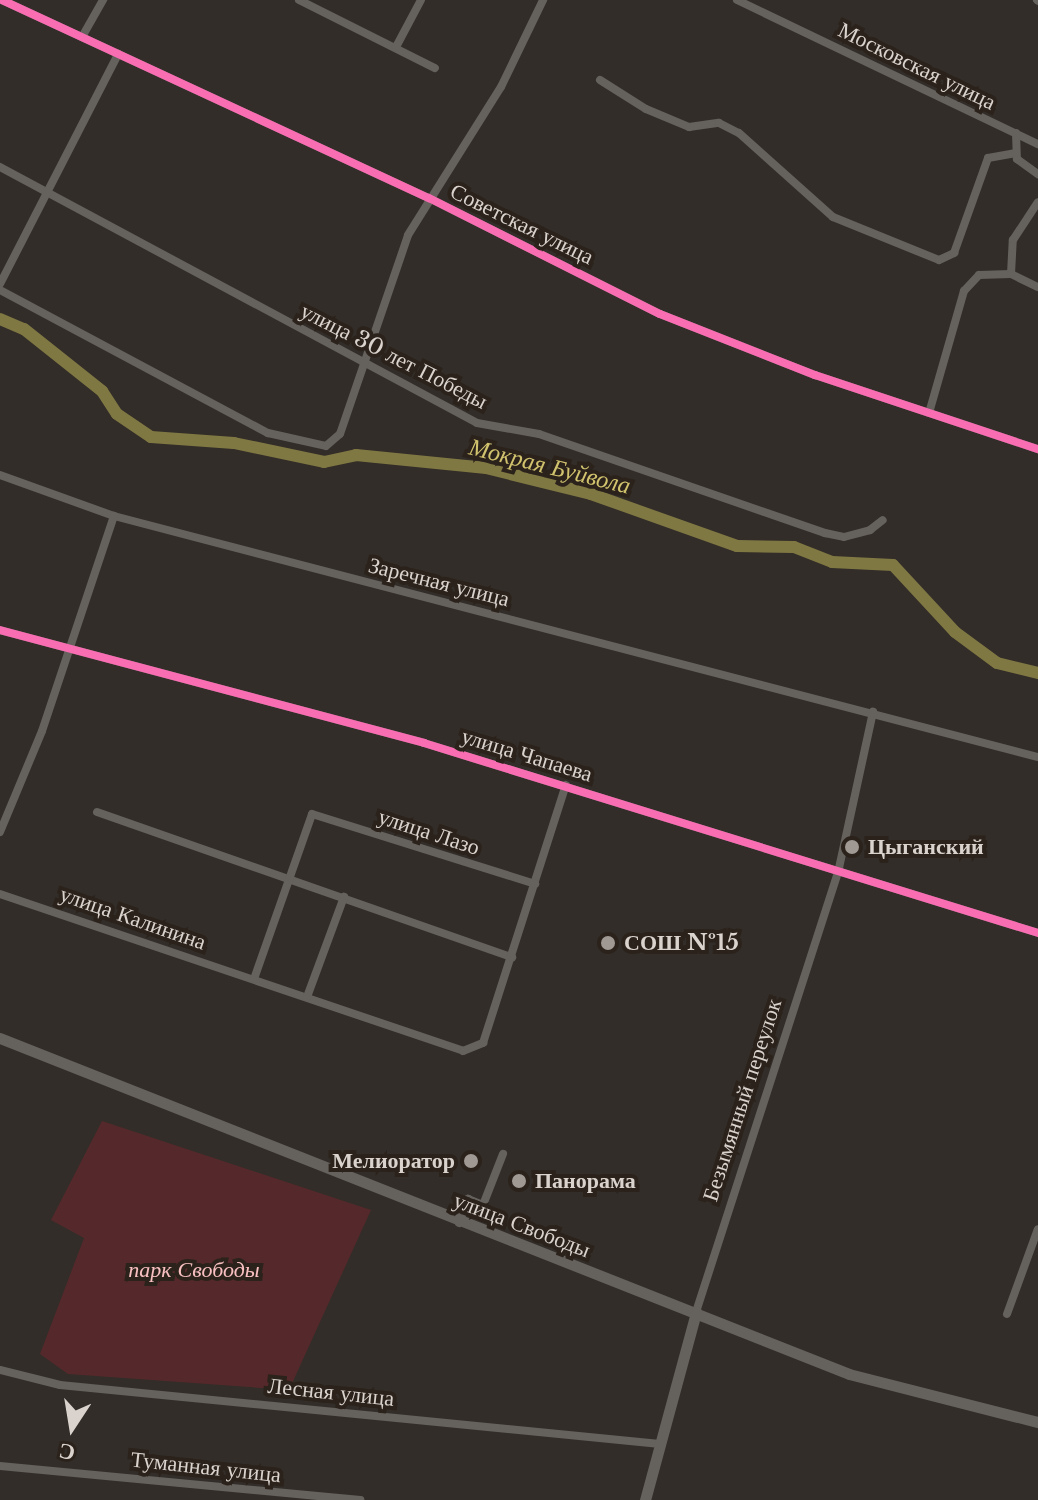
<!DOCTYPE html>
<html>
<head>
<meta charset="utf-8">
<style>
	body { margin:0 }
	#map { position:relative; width:1038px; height:1500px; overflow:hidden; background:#322d28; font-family:"Libre Baskerville",serif }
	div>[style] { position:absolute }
	.green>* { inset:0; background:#55292b }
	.river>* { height:12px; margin:-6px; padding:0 6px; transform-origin:6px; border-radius:6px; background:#807843 }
	.minor>* { height:8px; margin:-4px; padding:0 4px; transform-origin:4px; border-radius:4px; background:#65615d }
	.secondary>* { height:11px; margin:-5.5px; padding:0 5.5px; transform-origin:5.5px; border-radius:5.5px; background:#65615d }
	.cycleway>* { height:8px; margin:-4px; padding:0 4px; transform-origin:4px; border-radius:4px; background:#f96db3 }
	.dots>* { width:22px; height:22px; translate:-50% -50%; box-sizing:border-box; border:4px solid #2b221b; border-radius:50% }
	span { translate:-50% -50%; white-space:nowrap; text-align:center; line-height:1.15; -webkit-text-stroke:8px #2b221b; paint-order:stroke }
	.street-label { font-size:22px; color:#d9d2cd }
	.poi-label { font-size:22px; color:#d9d2cd; font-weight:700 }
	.left { translate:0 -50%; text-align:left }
	.right { translate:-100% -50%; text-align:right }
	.park-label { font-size:22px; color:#f8c0c0; font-style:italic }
	.water-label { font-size:24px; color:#d1c36e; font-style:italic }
	.north { position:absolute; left:32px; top:1388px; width:80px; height:80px; -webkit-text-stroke:6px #2b221b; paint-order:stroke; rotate:192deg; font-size:22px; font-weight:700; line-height:32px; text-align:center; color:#d9d2cd }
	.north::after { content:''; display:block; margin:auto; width:28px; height:36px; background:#d9d2cd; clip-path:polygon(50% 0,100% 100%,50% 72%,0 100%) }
</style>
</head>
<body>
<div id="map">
	<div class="green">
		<div style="clip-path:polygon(102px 1121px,371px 1210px,289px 1390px,68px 1374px,40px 1354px,84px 1238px,51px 1220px)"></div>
	</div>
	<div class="river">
		<div style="left:0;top:319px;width:26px;rotate:23deg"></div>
		<div style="left:24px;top:329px;width:100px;rotate:38.5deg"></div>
		<div style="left:102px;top:391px;width:27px;rotate:57deg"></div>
		<div style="left:117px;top:414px;width:41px;rotate:34.1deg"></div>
		<div style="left:151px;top:437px;width:83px;rotate:4.1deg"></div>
		<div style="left:234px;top:443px;width:92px;rotate:11.9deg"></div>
		<div style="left:324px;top:462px;width:33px;rotate:-12deg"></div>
		<div style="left:356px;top:455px;width:131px;rotate:5.7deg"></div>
		<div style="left:486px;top:468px;width:108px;rotate:13.9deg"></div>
		<div style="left:591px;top:494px;width:155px;rotate:19.6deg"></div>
		<div style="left:737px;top:546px;width:57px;rotate:1deg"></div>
		<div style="left:794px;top:547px;width:41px;rotate:21.5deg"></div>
		<div style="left:832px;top:562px;width:61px;rotate:2.8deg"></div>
		<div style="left:893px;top:565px;width:91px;rotate:47.2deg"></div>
		<div style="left:955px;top:632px;width:52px;rotate:36.4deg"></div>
		<div style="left:997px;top:663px;width:42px;rotate:13.7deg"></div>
	</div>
	<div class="minor">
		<div style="left:2px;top:0;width:471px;rotate:24.9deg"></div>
		<div style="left:429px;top:198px;width:258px;rotate:26.7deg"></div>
		<div style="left:660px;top:314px;width:167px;rotate:21.5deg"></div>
		<div style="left:815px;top:375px;width:235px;rotate:18.4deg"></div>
		<div style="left:299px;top:0;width:152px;rotate:26.6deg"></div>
		<div style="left:737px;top:0;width:334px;rotate:25.6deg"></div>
		<div style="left:1037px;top:0;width:1px;rotate:45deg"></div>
		<div style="left:82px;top:37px;width:43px;rotate:-60.4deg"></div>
		<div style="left:396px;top:47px;width:53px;rotate:-62deg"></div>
		<div style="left:600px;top:80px;width:54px;rotate:32.2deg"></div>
		<div style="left:646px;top:109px;width:47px;rotate:22.7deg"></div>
		<div style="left:689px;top:127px;width:30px;rotate:-8deg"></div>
		<div style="left:719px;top:123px;width:22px;rotate:27deg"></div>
		<div style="left:739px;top:133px;width:126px;rotate:41.8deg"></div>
		<div style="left:833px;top:217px;width:114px;rotate:22.1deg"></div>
		<div style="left:939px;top:260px;width:17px;rotate:-25deg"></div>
		<div style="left:954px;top:253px;width:101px;rotate:-70.3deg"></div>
		<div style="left:988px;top:158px;width:27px;rotate:-10deg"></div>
		<div style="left:1016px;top:133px;width:26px;rotate:88deg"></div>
		<div style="left:1017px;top:159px;width:26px;rotate:36deg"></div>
		<div style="left:0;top:167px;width:541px;rotate:28.22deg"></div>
		<div style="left:477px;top:423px;width:63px;rotate:10.1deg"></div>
		<div style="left:539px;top:434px;width:303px;rotate:19.1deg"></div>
		<div style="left:825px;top:533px;width:19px;rotate:12deg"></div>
		<div style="left:844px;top:537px;width:27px;rotate:-15deg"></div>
		<div style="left:870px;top:530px;width:16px;rotate:-38deg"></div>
		<div style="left:1011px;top:274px;width:34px;rotate:-87deg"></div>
		<div style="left:1013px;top:240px;width:45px;rotate:-56.7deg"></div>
		<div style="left:0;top:284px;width:259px;rotate:-62.8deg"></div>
		<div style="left:0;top:290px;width:304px;rotate:28.1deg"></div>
		<div style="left:268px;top:433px;width:59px;rotate:12.6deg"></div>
		<div style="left:326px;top:446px;width:18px;rotate:-41deg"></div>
		<div style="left:340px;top:434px;width:210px;rotate:-71.1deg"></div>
		<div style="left:408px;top:235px;width:175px;rotate:-57.9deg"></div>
		<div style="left:501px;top:87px;width:97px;rotate:-64.2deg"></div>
		<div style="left:929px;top:413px;width:127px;rotate:-74deg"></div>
		<div style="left:964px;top:291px;width:22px;rotate:-47deg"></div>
		<div style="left:979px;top:275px;width:32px;rotate:-2deg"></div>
		<div style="left:1011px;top:274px;width:30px;rotate:26deg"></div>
		<div style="left:0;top:475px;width:121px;rotate:19.8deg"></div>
		<div style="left:114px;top:516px;width:955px;rotate:14.62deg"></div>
		<div style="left:0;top:630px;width:439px;rotate:14.9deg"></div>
		<div style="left:424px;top:743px;width:643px;rotate:17.19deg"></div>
		<div style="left:97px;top:812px;width:440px;rotate:19.3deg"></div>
		<div style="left:0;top:832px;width:109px;rotate:-67.4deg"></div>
		<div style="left:42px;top:731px;width:227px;rotate:-71.5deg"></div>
		<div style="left:0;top:894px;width:489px;rotate:18.7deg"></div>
		<div style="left:463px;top:1051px;width:22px;rotate:-22deg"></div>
		<div style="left:483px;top:1043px;width:271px;rotate:-72.2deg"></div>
		<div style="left:254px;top:979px;width:175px;rotate:-70.6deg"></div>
		<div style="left:312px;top:814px;width:234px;rotate:17.4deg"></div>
		<div style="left:307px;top:997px;width:107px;rotate:-69.7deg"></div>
		<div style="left:459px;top:1223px;width:26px;rotate:-69deg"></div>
		<div style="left:468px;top:1199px;width:16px;rotate:22deg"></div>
		<div style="left:483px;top:1205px;width:55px;rotate:-68.6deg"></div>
		<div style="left:696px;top:1312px;width:466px;rotate:-72.1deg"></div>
		<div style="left:839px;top:868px;width:160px;rotate:-77.7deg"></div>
		<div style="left:1007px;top:1314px;width:90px;rotate:-70deg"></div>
		<div style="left:0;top:1370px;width:62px;rotate:14deg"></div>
		<div style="left:60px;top:1385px;width:603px;rotate:5.62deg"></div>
		<div style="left:0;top:1466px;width:362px;rotate:5.4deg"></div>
	</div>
	<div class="secondary">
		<div style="left:0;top:1038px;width:913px;rotate:21.59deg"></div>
		<div style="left:849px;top:1374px;width:195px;rotate:14.3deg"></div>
		<div style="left:645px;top:1500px;width:195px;rotate:-74.8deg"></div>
	</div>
	<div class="cycleway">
		<div style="left:2px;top:0;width:471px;rotate:24.9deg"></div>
		<div style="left:429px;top:198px;width:258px;rotate:26.7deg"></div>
		<div style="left:660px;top:314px;width:167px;rotate:21.5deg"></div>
		<div style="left:815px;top:375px;width:235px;rotate:18.4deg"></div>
		<div style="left:0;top:630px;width:439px;rotate:14.9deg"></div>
		<div style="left:424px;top:743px;width:643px;rotate:17.19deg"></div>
	</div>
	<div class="dots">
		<div style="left:852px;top:847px;background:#9f9893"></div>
		<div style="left:608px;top:943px;background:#9f9893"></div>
		<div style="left:471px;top:1161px;background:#9f9893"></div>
		<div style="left:519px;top:1181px;background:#9f9893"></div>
	</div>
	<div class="street-label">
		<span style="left:917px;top:66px;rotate:26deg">Московская улица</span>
		<span style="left:522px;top:224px;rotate:26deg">Советская улица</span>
		<span style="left:394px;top:356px;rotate:27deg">улица 30 лет Победы</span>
		<span style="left:439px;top:582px;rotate:14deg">Заречная улица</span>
		<span style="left:527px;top:755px;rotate:17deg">улица Чапаева</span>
		<span style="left:429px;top:832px;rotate:18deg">улица Лазо</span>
		<span style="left:133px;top:918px;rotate:19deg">улица Калинина</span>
		<span style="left:742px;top:1100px;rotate:-72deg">Безымянный переулок</span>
		<span style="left:522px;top:1225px;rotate:21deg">улица Свободы</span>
		<span style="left:331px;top:1392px;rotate:6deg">Лесная улица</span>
		<span style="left:206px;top:1467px;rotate:6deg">Туманная улица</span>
	</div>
	<div class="poi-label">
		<span class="left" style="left:868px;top:847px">Цыганский</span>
		<span class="left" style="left:624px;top:943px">СОШ №15</span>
		<span class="right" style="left:455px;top:1161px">Мелиоратор</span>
		<span class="left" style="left:535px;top:1181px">Панорама</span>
	</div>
	<div class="park-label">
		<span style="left:194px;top:1270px">парк Свободы</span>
	</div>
	<div class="water-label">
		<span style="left:550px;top:466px;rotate:14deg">Мокрая Буйвола</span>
	</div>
	<div class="north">С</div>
</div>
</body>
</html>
